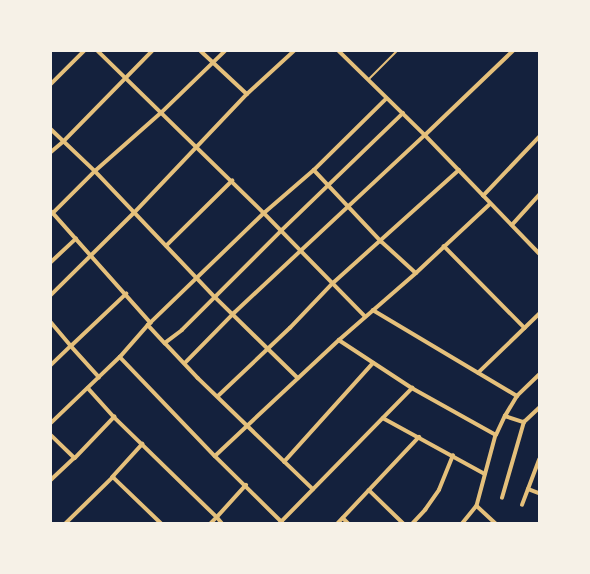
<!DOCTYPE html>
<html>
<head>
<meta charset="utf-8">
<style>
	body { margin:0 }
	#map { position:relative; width:590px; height:574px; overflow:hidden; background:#14213d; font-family:Jost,sans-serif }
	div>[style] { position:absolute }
	.service>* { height:1.5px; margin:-0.75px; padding:0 0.75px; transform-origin:0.75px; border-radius:0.75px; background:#e5c07b }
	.minor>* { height:3.5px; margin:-1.75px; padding:0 1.75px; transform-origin:1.75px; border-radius:1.75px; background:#e5c07b }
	span { translate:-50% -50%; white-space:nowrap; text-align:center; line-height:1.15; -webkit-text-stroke:3.5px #f6f1e7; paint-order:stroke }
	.frame { position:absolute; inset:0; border:52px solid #f6f1e7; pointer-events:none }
</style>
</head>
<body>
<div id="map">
	<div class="service">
		<div style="left:369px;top:79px;width:40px;rotate:-45deg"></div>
	</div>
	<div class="minor">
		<div style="left:98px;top:51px;width:232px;rotate:44.3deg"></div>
		<div style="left:264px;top:213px;width:144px;rotate:45.6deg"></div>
		<div style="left:201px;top:51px;width:63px;rotate:43.1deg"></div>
		<div style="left:339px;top:51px;width:120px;rotate:44.3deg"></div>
		<div style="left:425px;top:135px;width:164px;rotate:46deg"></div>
		<div style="left:51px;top:84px;width:47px;rotate:-45deg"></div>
		<div style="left:51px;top:129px;width:61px;rotate:43.7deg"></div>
		<div style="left:95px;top:171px;width:174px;rotate:46.4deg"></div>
		<div style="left:215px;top:297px;width:116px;rotate:44.3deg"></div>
		<div style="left:51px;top:152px;width:16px;rotate:-40deg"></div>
		<div style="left:63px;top:142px;width:127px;rotate:-45.6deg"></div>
		<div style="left:314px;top:170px;width:98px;rotate:46.7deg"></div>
		<div style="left:381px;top:241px;width:47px;rotate:42.4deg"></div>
		<div style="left:483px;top:196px;width:81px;rotate:-46.5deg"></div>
		<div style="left:51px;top:211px;width:3px;rotate:45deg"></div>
		<div style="left:53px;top:213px;width:59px;rotate:-45deg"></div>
		<div style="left:95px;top:171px;width:89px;rotate:-41.4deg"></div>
		<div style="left:162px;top:112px;width:88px;rotate:-44.1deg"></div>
		<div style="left:53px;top:213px;width:147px;rotate:48.3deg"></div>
		<div style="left:512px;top:225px;width:40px;rotate:-48deg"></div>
		<div style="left:166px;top:246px;width:93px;rotate:-44.6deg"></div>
		<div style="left:444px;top:246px;width:115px;rotate:45.4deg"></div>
		<div style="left:51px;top:262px;width:34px;rotate:-43deg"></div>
		<div style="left:51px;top:295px;width:117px;rotate:-44.7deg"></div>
		<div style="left:134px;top:213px;width:164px;rotate:-46.5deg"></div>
		<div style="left:247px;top:94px;width:64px;rotate:-42.5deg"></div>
		<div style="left:373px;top:310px;width:168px;rotate:30.8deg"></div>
		<div style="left:51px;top:322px;width:31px;rotate:50deg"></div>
		<div style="left:71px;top:346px;width:76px;rotate:-43.4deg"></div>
		<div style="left:148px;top:325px;width:161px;rotate:-44deg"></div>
		<div style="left:264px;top:213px;width:66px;rotate:-40.7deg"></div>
		<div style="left:314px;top:170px;width:101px;rotate:-44.6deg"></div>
		<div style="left:339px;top:340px;width:87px;rotate:33.3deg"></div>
		<div style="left:165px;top:343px;width:48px;rotate:46.7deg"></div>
		<div style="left:198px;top:378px;width:160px;rotate:44deg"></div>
		<div style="left:120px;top:357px;width:43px;rotate:-48.8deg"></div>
		<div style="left:148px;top:325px;width:25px;rotate:47deg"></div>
		<div style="left:165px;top:343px;width:21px;rotate:-37deg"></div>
		<div style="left:182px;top:330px;width:141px;rotate:-45deg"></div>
		<div style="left:282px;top:230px;width:168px;rotate:-44deg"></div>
		<div style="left:185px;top:363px;width:70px;rotate:-45.6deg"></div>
		<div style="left:234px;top:313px;width:261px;rotate:-43deg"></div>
		<div style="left:425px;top:135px;width:122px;rotate:-43.7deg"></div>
		<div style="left:51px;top:365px;width:28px;rotate:-44deg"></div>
		<div style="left:71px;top:346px;width:42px;rotate:47.9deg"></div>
		<div style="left:99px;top:377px;width:29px;rotate:-44deg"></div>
		<div style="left:120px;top:357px;width:137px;rotate:46.2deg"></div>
		<div style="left:215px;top:456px;width:94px;rotate:44.6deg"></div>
		<div style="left:478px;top:373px;width:85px;rotate:-44deg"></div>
		<div style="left:88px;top:388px;width:39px;rotate:48deg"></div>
		<div style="left:218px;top:396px;width:99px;rotate:-43.4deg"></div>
		<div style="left:290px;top:328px;width:62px;rotate:-46.3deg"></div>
		<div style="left:333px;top:283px;width:169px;rotate:-41.9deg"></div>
		<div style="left:505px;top:416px;width:20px;rotate:18deg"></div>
		<div style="left:524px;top:422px;width:21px;rotate:-43deg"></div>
		<div style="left:383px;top:418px;width:116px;rotate:28.8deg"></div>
		<div style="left:51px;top:423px;width:66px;rotate:-43.8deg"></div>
		<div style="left:51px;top:435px;width:33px;rotate:44deg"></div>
		<div style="left:75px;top:458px;width:33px;rotate:137deg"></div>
		<div style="left:496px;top:435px;width:21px;rotate:-65deg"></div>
		<div style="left:505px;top:416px;width:23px;rotate:-59deg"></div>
		<div style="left:517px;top:396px;width:30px;rotate:-44deg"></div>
		<div style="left:143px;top:444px;width:45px;rotate:132.3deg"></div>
		<div style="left:113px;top:477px;width:66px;rotate:43.8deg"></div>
		<div style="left:215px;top:456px;width:170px;rotate:-43.1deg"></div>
		<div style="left:339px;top:340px;width:102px;rotate:-41deg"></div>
		<div style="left:416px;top:273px;width:101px;rotate:-43deg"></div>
		<div style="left:75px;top:458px;width:57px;rotate:-46.4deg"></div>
		<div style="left:114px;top:417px;width:144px;rotate:44.2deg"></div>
		<div style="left:217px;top:517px;width:43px;rotate:-47.8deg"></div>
		<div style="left:284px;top:462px;width:133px;rotate:-48deg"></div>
		<div style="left:528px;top:489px;width:12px;rotate:20deg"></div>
		<div style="left:369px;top:490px;width:47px;rotate:44.1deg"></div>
		<div style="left:502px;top:498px;width:79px;rotate:-73.9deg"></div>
		<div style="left:522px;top:505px;width:48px;rotate:-69.3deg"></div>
		<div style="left:477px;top:506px;width:25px;rotate:43deg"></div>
		<div style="left:343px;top:518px;width:7px;rotate:45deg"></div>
		<div style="left:66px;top:523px;width:66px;rotate:-44.4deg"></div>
		<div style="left:211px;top:523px;width:8px;rotate:-45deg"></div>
		<div style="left:217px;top:517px;width:8px;rotate:50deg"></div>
		<div style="left:280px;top:523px;width:189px;rotate:-45.6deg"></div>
		<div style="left:412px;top:388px;width:96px;rotate:29.2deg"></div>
		<div style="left:496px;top:435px;width:73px;rotate:105deg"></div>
		<div style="left:477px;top:506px;width:22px;rotate:129deg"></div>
		<div style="left:338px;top:523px;width:118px;rotate:-46.7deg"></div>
		<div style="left:413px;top:523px;width:18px;rotate:-47deg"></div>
		<div style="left:425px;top:510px;width:24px;rotate:-55deg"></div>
		<div style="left:439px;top:490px;width:37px;rotate:-68deg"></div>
	</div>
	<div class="frame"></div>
</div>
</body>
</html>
